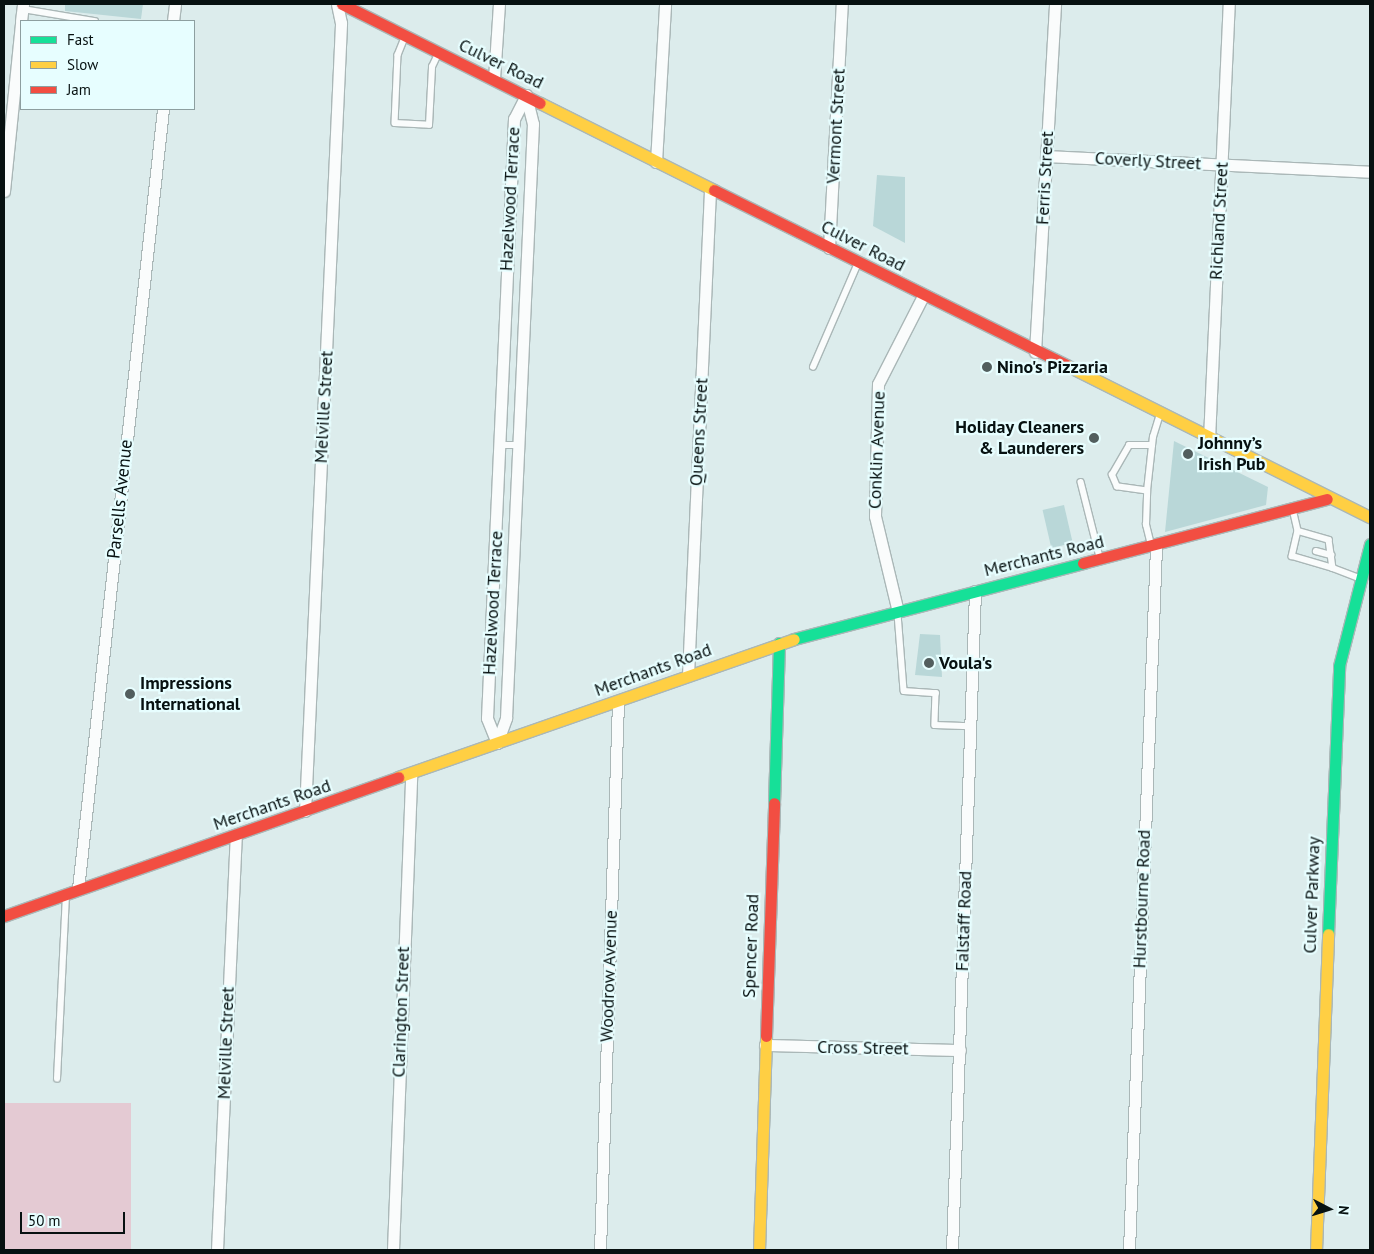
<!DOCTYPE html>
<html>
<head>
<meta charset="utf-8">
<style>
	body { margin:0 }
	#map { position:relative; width:1374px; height:1254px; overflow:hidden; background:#dcecec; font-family:"PT Sans",sans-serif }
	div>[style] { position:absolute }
	.green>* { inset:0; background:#e4cad3; transform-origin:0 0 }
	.building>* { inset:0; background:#b9d7d8; transform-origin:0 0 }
	.roads { filter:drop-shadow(1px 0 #aab7b7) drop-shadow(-1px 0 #aab7b7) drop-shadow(0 1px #aab7b7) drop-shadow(0 -1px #aab7b7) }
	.lane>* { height:5.5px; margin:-2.75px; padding:0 2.75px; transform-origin:2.75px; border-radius:2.75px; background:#fafcfc }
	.street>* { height:11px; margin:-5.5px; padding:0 5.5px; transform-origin:5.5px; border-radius:5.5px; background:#fafcfc }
	.fast>* { height:11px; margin:-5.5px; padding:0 5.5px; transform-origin:5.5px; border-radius:5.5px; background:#16e098 }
	.slow>* { height:11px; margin:-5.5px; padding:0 5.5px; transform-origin:5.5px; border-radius:5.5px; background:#ffcf43 }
	.jam>* { height:11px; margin:-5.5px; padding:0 5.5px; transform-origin:5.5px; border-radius:5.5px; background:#f24e42 }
	.dots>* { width:14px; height:14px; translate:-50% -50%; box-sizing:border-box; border:2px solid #e7feff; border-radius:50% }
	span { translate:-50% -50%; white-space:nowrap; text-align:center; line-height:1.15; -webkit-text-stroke:4.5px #e7feff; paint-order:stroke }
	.street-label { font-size:18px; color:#071111 }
	.poi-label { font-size:18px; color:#071111; font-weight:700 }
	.left { translate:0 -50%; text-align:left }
	.right { translate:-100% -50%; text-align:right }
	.frame { position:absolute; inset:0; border:5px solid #071111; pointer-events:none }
	.legend { position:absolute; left:20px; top:20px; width:175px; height:90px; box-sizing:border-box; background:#e7feff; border:1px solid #8d9fa0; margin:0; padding:6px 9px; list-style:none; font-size:15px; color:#071111 }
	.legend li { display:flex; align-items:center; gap:10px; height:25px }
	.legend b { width:25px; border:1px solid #8d9fa0 }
	.north { position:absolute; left:1304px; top:1184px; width:50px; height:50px; -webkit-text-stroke:4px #e7feff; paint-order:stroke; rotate:95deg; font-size:14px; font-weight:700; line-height:20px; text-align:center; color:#071111 }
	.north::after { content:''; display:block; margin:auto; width:18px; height:22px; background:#071111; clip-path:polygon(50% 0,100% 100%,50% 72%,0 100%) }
	.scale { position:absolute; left:20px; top:1212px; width:105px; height:22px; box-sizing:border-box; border:2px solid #071111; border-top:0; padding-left:6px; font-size:15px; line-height:18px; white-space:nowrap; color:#071111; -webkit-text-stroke:4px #e7feff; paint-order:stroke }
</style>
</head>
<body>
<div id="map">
	<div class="green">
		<div style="left:4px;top:1103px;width:127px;height:147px"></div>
	</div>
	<div class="building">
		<div style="clip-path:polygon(65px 4px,143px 4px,141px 19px,65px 11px)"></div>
		<div style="clip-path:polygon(877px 175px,905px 177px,905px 243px,873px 226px)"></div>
		<div style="clip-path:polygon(1174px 441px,1268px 487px,1266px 505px,1165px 532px)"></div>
		<div style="left:1064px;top:505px;width:39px;height:22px;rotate:77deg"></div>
		<div style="clip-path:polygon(920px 634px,940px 635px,942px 677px,915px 675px)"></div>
	</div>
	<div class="roads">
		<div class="lane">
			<div style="left:23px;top:9px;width:73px;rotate:9.5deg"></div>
			<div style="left:405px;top:38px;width:18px;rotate:112deg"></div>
			<div style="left:398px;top:55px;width:68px;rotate:92.5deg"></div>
			<div style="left:395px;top:123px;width:34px;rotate:3deg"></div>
			<div style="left:429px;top:125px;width:58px;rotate:-87deg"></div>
			<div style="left:432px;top:67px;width:14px;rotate:-65deg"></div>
			<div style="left:813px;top:367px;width:113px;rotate:-66.6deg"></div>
			<div style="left:499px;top:445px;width:19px"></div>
			<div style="left:1081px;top:482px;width:77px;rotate:75.8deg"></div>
			<div style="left:1147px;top:491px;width:30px;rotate:-172deg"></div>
			<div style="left:1117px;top:487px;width:13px;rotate:-113deg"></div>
			<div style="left:1112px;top:475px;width:34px;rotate:-60deg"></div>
			<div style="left:1129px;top:445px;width:23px"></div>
			<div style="left:1293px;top:509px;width:23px;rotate:77deg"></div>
			<div style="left:1298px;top:531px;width:32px;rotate:16deg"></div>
			<div style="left:1329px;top:540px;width:28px;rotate:82deg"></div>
			<div style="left:1333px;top:568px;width:30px;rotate:21deg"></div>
			<div style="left:1298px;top:531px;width:26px;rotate:103deg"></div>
			<div style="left:1292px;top:556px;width:43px;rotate:16.3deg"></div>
			<div style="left:1151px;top:545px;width:21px;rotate:-104deg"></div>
			<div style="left:1146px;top:525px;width:34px;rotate:-88deg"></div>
			<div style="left:1147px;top:491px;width:54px;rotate:-83.7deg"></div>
			<div style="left:1153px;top:437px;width:24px;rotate:-73deg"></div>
			<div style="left:1316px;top:551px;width:16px;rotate:15deg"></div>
			<div style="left:898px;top:614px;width:77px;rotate:85.5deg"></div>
			<div style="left:904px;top:691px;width:32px;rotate:4deg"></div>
			<div style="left:936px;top:693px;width:32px;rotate:92deg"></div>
			<div style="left:935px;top:725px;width:35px;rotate:2deg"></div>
			<div style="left:57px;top:1079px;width:183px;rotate:-87.2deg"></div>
		</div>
		<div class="street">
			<div style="left:21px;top:21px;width:17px;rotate:-83deg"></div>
			<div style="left:173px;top:21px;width:17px;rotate:-83deg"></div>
			<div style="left:494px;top:79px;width:75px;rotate:-86.2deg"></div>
			<div style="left:1046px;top:156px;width:324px;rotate:2.8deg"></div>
			<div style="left:656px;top:162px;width:158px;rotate:-86.7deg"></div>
			<div style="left:4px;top:191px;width:168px;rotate:-84.2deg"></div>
			<div style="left:829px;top:248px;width:244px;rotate:-87deg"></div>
			<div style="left:1035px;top:352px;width:349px;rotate:-86.7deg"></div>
			<div style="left:1209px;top:439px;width:435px;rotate:-87.4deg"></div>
			<div style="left:898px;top:612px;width:99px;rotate:-103.5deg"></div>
			<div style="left:875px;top:516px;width:132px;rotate:-88.7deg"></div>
			<div style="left:878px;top:384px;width:99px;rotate:-62.9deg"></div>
			<div style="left:688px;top:675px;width:486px;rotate:-87.4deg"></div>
			<div style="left:497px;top:743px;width:27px;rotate:-112deg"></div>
			<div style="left:487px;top:718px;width:600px;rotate:-87.42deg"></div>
			<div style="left:514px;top:119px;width:27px;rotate:-63deg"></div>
			<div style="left:497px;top:743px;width:27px;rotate:-70deg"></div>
			<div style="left:506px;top:718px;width:595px;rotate:-87.4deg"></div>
			<div style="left:533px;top:124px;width:30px;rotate:-104deg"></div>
			<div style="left:305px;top:811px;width:789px;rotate:-87.38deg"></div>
			<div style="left:341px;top:23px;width:19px;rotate:-102deg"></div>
			<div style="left:78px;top:889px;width:785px;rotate:-83.78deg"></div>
			<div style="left:765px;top:1045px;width:195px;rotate:1.5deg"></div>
			<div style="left:217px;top:1250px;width:414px;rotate:-87.4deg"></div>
			<div style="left:393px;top:1250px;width:475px;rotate:-87.8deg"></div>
			<div style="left:600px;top:1250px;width:548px;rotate:-88.12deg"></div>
			<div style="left:952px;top:1250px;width:659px;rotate:-88deg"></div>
			<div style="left:1129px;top:1250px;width:704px;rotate:-87.8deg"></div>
		</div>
		<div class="fast">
			<div style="left:794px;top:639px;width:299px;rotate:-14.7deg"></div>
			<div style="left:774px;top:803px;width:160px;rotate:-88.2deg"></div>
			<div style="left:1328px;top:934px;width:268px;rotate:-87.6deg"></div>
			<div style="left:1339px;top:666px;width:126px;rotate:-75.7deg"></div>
		</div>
		<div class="slow">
			<div style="left:540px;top:103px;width:195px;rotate:26.6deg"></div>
			<div style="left:1066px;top:365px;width:340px;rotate:26.6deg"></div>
			<div style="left:398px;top:777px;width:419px;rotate:-19.2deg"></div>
			<div style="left:759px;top:1250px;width:214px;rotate:-88.1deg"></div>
			<div style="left:1316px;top:1250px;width:316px;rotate:-87.8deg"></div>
		</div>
		<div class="jam">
			<div style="left:342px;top:4px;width:221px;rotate:26.6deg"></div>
			<div style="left:714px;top:190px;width:393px;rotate:26.4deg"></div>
			<div style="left:1083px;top:563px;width:252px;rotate:-14.7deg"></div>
			<div style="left:4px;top:916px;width:418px;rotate:-19.4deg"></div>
			<div style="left:766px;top:1036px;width:233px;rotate:-88deg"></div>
		</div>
	</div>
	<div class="dots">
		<div style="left:987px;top:367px;background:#525e5e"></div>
		<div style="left:1094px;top:438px;background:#525e5e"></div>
		<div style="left:1188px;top:454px;background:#525e5e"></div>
		<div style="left:929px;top:663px;background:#525e5e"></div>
		<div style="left:130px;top:694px;background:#525e5e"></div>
	</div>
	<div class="street-label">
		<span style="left:501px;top:64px;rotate:26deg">Culver Road</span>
		<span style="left:836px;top:126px;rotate:-87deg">Vermont Street</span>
		<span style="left:1148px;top:161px;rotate:3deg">Coverly Street</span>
		<span style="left:1045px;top:178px;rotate:-87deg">Ferris Street</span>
		<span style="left:510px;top:199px;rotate:-87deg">Hazelwood Terrace</span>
		<span style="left:1219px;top:221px;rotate:-87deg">Richland Street</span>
		<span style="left:863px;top:246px;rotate:27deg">Culver Road</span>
		<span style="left:324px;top:407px;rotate:-87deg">Melville Street</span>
		<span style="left:699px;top:432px;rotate:-87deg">Queens Street</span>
		<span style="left:877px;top:450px;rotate:-88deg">Conklin Avenue</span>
		<span style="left:120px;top:499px;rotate:-84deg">Parsells Avenue</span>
		<span style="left:1044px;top:556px;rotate:-14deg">Merchants Road</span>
		<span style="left:493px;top:603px;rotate:-87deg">Hazelwood Terrace</span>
		<span style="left:653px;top:670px;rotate:-20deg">Merchants Road</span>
		<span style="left:272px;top:805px;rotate:-19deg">Merchants Road</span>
		<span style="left:1312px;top:895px;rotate:-88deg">Culver Parkway</span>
		<span style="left:1142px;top:899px;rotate:-88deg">Hurstbourne Road</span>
		<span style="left:964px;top:921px;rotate:-88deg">Falstaff Road</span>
		<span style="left:751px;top:946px;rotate:-88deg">Spencer Road</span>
		<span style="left:609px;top:976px;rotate:-88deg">Woodrow Avenue</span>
		<span style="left:401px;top:1012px;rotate:-88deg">Clarington Street</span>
		<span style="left:226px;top:1043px;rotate:-88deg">Melville Street</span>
		<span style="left:863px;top:1048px;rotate:1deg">Cross Street</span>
	</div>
	<div class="poi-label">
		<span class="left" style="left:997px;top:367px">Nino's Pizzaria</span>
		<span class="right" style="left:1084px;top:438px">Holiday Cleaners<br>&amp; Launderers</span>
		<span class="left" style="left:1198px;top:454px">Johnny’s<br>Irish Pub</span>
		<span class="left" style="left:939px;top:663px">Voula's</span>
		<span class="left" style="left:140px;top:694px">Impressions<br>International</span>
	</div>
	<div class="frame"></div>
	<ul class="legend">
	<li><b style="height:6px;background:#16e098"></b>Fast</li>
	<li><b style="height:6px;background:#ffcf43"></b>Slow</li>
	<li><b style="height:6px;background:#f24e42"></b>Jam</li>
	</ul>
	<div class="north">N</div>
	<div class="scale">50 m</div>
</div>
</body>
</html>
